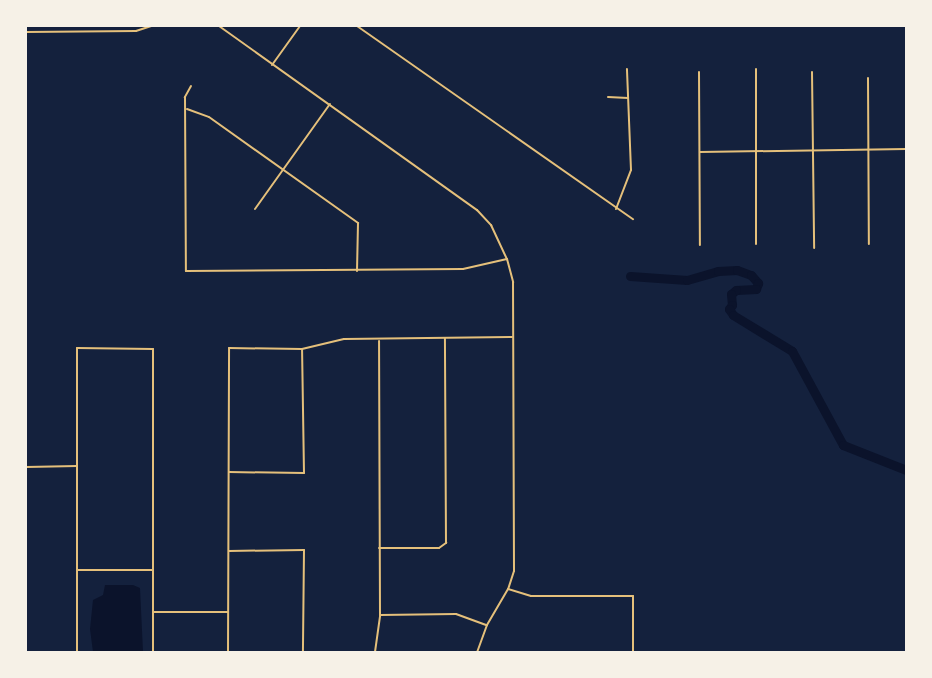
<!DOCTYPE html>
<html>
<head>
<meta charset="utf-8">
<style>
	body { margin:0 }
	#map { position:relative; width:932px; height:678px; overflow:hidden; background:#14213d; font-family:"Nunito Sans",sans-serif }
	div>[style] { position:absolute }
	.water>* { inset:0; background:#0b132b }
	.river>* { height:9px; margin:-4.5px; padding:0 4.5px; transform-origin:4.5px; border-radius:4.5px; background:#0b132b }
	.minor>* { height:2px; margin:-1px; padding:0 1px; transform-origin:1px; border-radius:1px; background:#e5c07b }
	span { translate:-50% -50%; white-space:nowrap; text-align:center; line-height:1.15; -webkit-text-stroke:6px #f6f1e7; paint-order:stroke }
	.frame { position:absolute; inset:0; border:27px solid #f6f1e7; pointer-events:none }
</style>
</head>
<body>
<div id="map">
	<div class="water">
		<div style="clip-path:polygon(105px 585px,133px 585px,140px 588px,143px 652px,93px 652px,90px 629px,93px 600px,103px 595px)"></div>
	</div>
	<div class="river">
		<div style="left:630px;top:276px;width:57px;rotate:4deg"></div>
		<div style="left:687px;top:280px;width:32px;rotate:-16deg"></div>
		<div style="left:718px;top:271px;width:19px;rotate:-3deg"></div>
		<div style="left:737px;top:270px;width:15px;rotate:20deg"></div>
		<div style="left:751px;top:275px;width:11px;rotate:49deg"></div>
		<div style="left:758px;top:283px;width:6px;rotate:108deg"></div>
		<div style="left:756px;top:289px;width:20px;rotate:177deg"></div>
		<div style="left:736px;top:290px;width:6px;rotate:141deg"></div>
		<div style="left:731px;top:294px;width:11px;rotate:85deg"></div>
		<div style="left:732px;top:305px;width:5px;rotate:127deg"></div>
		<div style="left:729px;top:309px;width:7px;rotate:56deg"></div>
		<div style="left:733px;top:315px;width:69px;rotate:31.4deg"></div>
		<div style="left:792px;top:351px;width:107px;rotate:61.5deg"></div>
		<div style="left:843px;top:445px;width:68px;rotate:21.6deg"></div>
	</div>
	<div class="minor">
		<div style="left:219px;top:26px;width:317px;rotate:35.5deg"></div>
		<div style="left:477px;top:210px;width:21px;rotate:47deg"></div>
		<div style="left:491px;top:225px;width:38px;rotate:65deg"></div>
		<div style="left:507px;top:259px;width:24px;rotate:75deg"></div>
		<div style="left:513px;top:282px;width:289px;rotate:89.8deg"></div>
		<div style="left:514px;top:571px;width:19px;rotate:108deg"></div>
		<div style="left:508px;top:589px;width:42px;rotate:120.3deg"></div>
		<div style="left:487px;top:625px;width:29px;rotate:110deg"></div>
		<div style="left:357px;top:26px;width:337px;rotate:35deg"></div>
		<div style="left:26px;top:32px;width:110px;rotate:-0.5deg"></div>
		<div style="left:136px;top:31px;width:16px;rotate:-18deg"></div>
		<div style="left:272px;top:65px;width:48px;rotate:-54.3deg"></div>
		<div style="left:756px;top:69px;width:175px;rotate:90deg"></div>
		<div style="left:699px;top:72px;width:173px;rotate:89.7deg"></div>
		<div style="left:812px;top:72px;width:176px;rotate:89.3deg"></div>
		<div style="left:868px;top:78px;width:166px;rotate:89.7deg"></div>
		<div style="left:191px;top:86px;width:13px;rotate:119deg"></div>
		<div style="left:185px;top:97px;width:174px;rotate:89.7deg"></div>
		<div style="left:186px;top:271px;width:277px;rotate:-0.4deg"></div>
		<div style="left:463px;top:269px;width:45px;rotate:-12.8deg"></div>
		<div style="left:608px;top:97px;width:20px;rotate:3deg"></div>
		<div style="left:187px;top:109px;width:23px;rotate:20deg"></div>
		<div style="left:209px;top:117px;width:183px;rotate:35.4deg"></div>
		<div style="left:358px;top:223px;width:48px;rotate:91.2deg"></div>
		<div style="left:700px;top:152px;width:206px;rotate:-0.8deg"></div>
		<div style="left:255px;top:209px;width:129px;rotate:-54.5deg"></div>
		<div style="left:616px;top:209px;width:42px;rotate:-69deg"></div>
		<div style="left:631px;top:170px;width:101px;rotate:-92.3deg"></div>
		<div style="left:26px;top:467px;width:51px;rotate:-1.1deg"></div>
		<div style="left:229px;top:472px;width:75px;rotate:0.8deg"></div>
		<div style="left:304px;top:473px;width:124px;rotate:-90.9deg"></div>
		<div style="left:379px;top:548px;width:60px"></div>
		<div style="left:439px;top:548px;width:9px;rotate:-36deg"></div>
		<div style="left:446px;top:543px;width:205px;rotate:-90.3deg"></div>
		<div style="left:229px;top:551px;width:75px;rotate:-0.8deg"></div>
		<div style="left:304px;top:550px;width:102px;rotate:90.6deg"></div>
		<div style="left:77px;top:570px;width:75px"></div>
		<div style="left:508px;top:589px;width:24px;rotate:17deg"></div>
		<div style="left:531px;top:596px;width:102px"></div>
		<div style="left:633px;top:596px;width:56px;rotate:90deg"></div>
		<div style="left:153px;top:612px;width:75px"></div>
		<div style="left:380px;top:615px;width:76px;rotate:-0.8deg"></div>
		<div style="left:456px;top:614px;width:32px;rotate:20deg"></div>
		<div style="left:77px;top:652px;width:304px;rotate:-90deg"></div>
		<div style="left:77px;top:348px;width:76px;rotate:0.8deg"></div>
		<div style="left:153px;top:349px;width:303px;rotate:90deg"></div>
		<div style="left:228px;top:652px;width:304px;rotate:-89.8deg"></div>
		<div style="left:229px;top:348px;width:73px;rotate:0.8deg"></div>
		<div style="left:302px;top:349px;width:43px;rotate:-13.4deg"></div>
		<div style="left:344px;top:339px;width:168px;rotate:-0.7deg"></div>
		<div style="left:375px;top:652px;width:37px;rotate:-82deg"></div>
		<div style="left:380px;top:615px;width:274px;rotate:-90.2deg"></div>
	</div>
	<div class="frame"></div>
</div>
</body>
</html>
